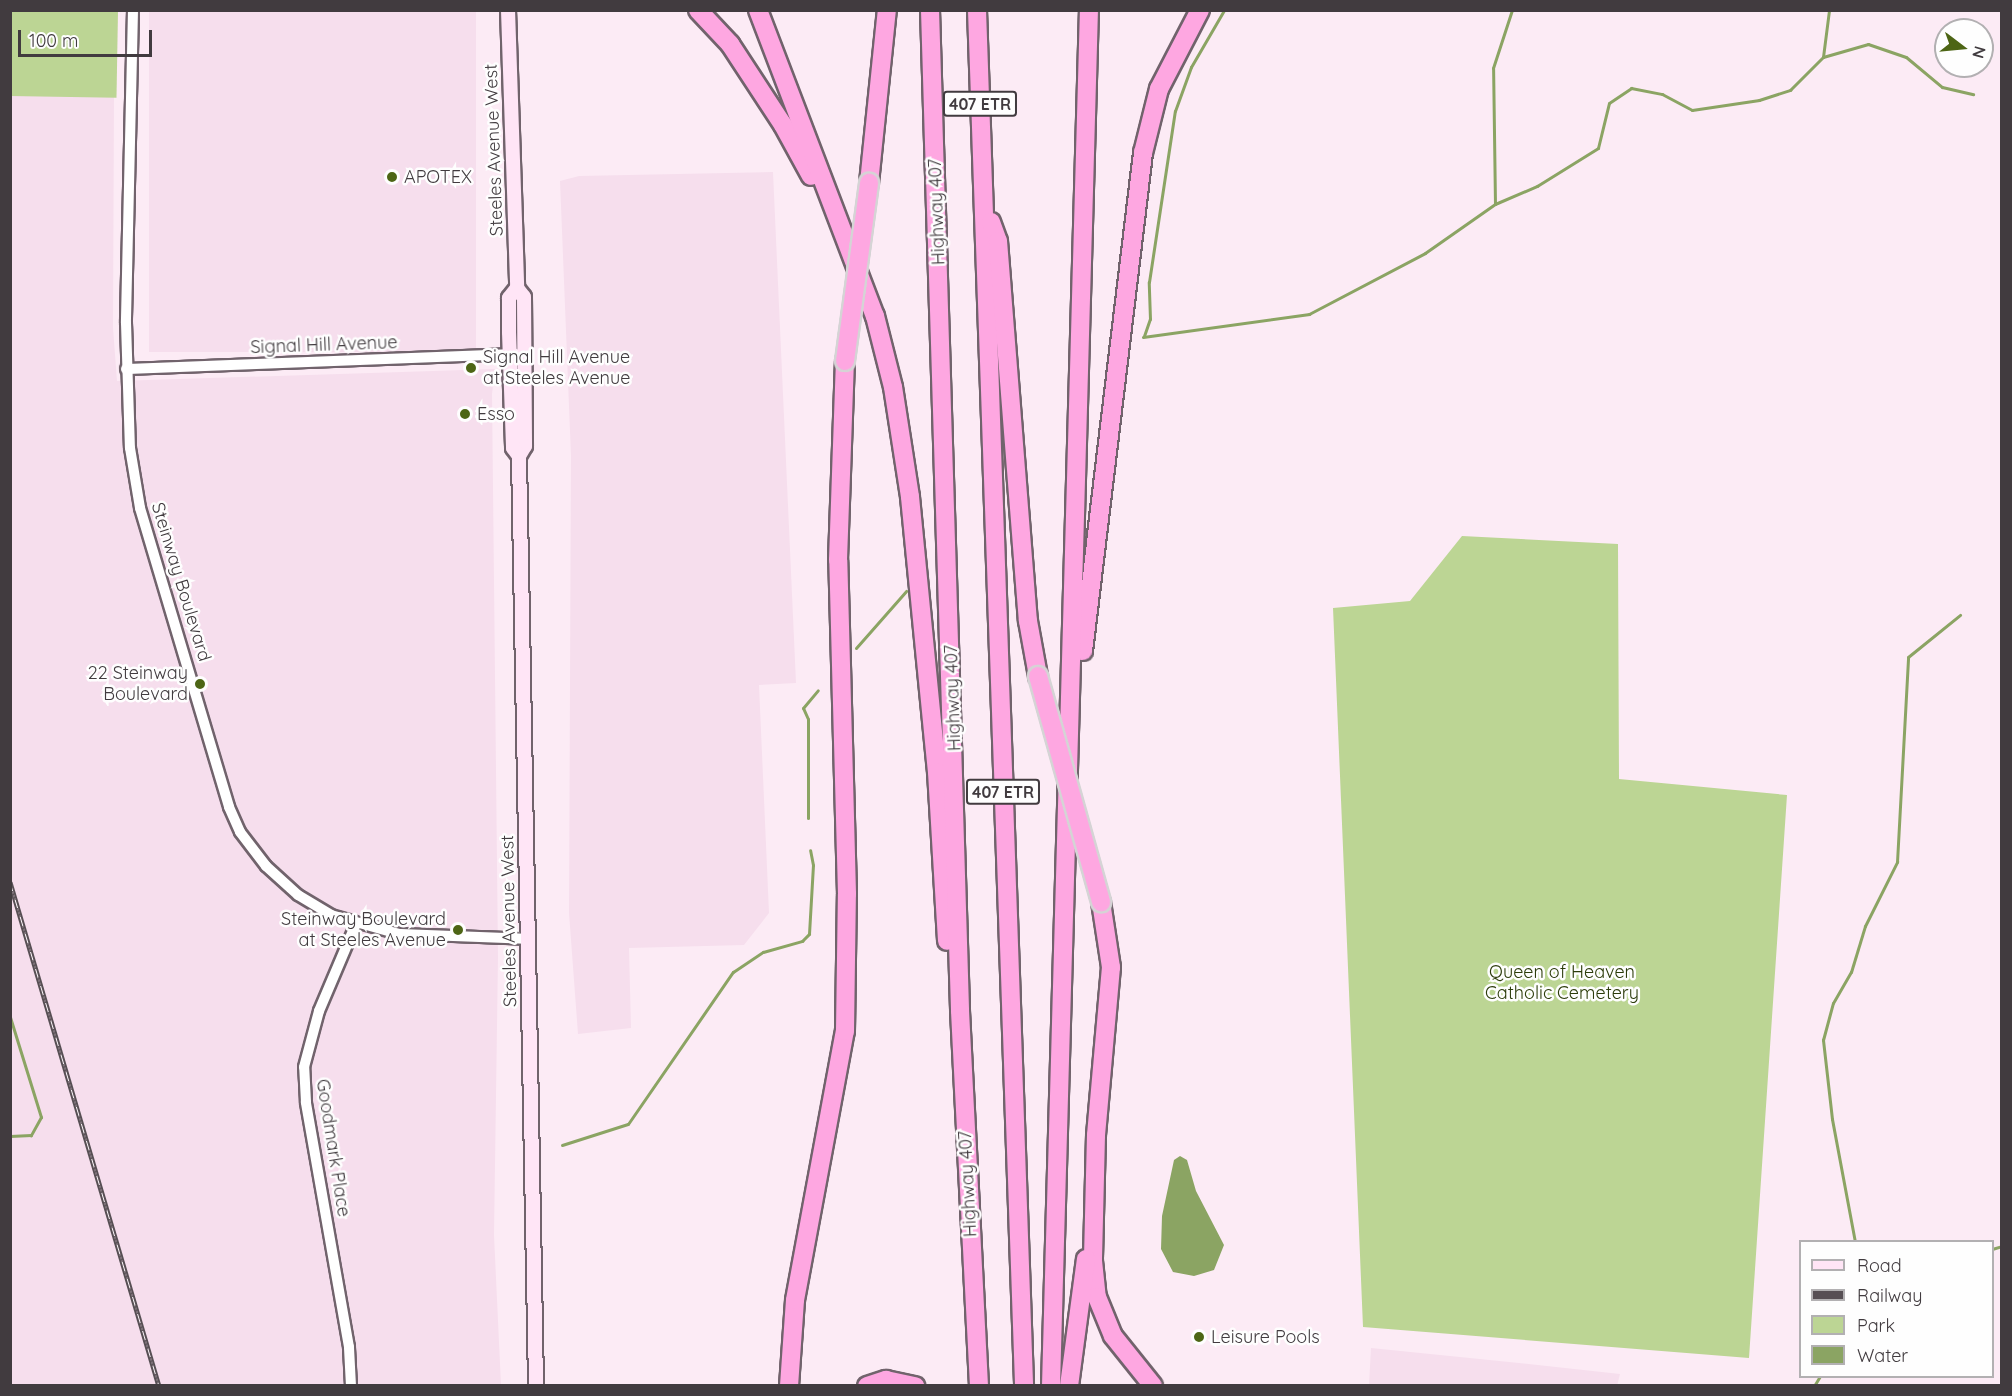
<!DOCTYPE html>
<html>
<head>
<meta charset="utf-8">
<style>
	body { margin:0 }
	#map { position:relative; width:2012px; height:1396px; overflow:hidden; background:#fcebf5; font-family:Quicksand,sans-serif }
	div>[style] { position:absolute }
	.built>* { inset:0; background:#f6deed; transform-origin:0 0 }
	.green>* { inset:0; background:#bcd594; transform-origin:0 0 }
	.water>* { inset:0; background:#8ba463 }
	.stream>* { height:3px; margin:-1.5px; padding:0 1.5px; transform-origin:1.5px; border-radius:1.5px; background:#8ba463 }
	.roads { filter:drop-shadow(2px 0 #71636c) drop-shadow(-2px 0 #71636c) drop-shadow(0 2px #71636c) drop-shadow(0 -2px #71636c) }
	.street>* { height:10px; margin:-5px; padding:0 5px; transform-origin:5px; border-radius:5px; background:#fff }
	.secondary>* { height:14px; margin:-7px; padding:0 7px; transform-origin:7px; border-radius:7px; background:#ffe5f6 }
	.highway>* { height:18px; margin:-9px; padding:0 9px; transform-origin:9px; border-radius:9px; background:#fea7e1 }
	.rail>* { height:5px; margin-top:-2.5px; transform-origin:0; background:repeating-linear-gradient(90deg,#fefefe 0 9px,#574f54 0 18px); box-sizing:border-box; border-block:2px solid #574f54 }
	.bridges { filter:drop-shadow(2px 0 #d5d4d5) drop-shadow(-2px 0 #d5d4d5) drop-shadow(0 2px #d5d4d5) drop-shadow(0 -2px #d5d4d5) }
	.highway-bridge>* { height:18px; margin:-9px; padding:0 9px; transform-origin:9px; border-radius:9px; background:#fea7e1 }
	.dots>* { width:16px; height:16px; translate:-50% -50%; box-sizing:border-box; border:3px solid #fefefe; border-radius:50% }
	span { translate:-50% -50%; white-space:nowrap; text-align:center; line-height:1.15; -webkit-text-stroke:5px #fefefe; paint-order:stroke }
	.shield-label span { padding:2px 4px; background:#fefefe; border:2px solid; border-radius:4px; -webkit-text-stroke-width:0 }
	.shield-label { font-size:16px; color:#413b3f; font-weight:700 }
	.street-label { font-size:18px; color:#413b3f }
	.poi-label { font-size:18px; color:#413b3f }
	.left { translate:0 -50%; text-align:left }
	.right { translate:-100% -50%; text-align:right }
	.park-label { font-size:18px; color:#2c3c0a }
	.frame { position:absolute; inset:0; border:12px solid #413b3f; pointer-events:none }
	.legend { position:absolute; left:1799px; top:1240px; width:195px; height:138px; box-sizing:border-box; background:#fefefe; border:2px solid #b2b0b2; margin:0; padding:8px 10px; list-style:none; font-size:18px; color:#413b3f }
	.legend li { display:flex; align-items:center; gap:12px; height:30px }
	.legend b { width:30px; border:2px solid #b2b0b2 }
	.north { position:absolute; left:1934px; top:18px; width:60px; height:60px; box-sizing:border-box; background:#fefefe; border:2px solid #b2b0b2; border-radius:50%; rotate:106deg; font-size:16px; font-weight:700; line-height:24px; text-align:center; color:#413b3f }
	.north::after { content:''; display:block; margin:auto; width:21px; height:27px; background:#4d6515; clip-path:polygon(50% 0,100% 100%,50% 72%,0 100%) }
	.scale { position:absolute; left:18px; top:30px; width:134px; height:27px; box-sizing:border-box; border:3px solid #413b3f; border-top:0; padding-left:8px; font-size:18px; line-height:21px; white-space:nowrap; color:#413b3f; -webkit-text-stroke:4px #fefefe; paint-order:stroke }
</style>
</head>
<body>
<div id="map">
	<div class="built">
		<div style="left:149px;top:11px;width:327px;height:341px"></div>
		<div style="clip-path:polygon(11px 96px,114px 96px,113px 328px,117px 381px,495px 369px,492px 394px,498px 957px,494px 1235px,501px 1385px,11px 1386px)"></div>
		<div style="clip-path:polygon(773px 172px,796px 683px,759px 685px,769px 913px,744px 945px,629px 948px,631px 1028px,578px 1034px,569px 913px,571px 456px,560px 181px,579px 176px)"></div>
		<div style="clip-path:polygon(1371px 1348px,1519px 1363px,1620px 1374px,1617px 1386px,1369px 1385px)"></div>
	</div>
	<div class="green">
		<div style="left:11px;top:10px;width:107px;height:86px;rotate:1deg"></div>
		<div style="clip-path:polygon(1462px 536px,1618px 544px,1619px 779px,1787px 795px,1749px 1358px,1363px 1327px,1333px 608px,1410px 601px)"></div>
	</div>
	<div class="water">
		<div style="clip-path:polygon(1180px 1156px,1187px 1160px,1196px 1191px,1224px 1245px,1214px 1270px,1194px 1276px,1173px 1272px,1161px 1249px,1162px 1216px,1174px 1160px)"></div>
	</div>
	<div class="stream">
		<div style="left:1823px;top:57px;width:47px;rotate:-82.7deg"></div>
		<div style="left:1495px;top:204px;width:136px;rotate:-90.8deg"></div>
		<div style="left:1493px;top:68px;width:61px;rotate:-71.9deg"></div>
		<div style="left:1144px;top:336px;width:18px;rotate:-71deg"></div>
		<div style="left:1150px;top:319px;width:37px;rotate:-92deg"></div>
		<div style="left:1149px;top:282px;width:173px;rotate:-81.4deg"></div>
		<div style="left:1175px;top:111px;width:47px;rotate:-70deg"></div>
		<div style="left:1191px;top:67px;width:66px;rotate:-59.9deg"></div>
		<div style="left:1143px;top:337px;width:168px;rotate:-7.9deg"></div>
		<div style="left:1309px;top:314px;width:131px;rotate:-27.7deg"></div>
		<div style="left:1425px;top:253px;width:85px;rotate:-35deg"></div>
		<div style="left:1495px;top:204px;width:46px;rotate:-23.2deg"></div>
		<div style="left:1537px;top:186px;width:72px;rotate:-31.9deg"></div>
		<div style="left:1598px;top:148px;width:46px;rotate:-76.3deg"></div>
		<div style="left:1609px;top:103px;width:27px;rotate:-34deg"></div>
		<div style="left:1631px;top:88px;width:32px;rotate:11deg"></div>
		<div style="left:1662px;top:94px;width:34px;rotate:28deg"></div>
		<div style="left:1692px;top:110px;width:68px;rotate:-8.5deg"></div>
		<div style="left:1759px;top:100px;width:33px;rotate:-18deg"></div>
		<div style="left:1790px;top:90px;width:47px;rotate:-45deg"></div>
		<div style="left:1823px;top:57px;width:47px;rotate:-16.1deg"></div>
		<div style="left:1868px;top:44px;width:40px;rotate:18.9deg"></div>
		<div style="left:1906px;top:57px;width:47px;rotate:39.8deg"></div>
		<div style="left:1942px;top:87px;width:32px;rotate:13deg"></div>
		<div style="left:856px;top:648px;width:76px;rotate:-48.7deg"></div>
		<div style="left:808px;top:818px;width:99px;rotate:-90deg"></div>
		<div style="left:808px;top:719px;width:12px;rotate:-114deg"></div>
		<div style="left:803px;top:708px;width:23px;rotate:-50deg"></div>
		<div style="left:10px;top:1017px;width:105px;rotate:72.8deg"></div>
		<div style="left:41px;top:1117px;width:21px;rotate:119deg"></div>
		<div style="left:31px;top:1135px;width:21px;rotate:177deg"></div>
		<div style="left:562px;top:1145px;width:69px;rotate:-17.7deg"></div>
		<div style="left:628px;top:1124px;width:185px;rotate:-55.4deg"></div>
		<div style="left:733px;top:972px;width:36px;rotate:-34deg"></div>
		<div style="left:763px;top:952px;width:41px;rotate:-15.8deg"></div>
		<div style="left:802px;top:941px;width:10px;rotate:-45deg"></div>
		<div style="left:809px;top:934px;width:69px;rotate:-86.7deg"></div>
		<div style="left:813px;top:865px;width:15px;rotate:-101deg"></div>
		<div style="left:1855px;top:1242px;width:125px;rotate:-100.6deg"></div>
		<div style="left:1832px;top:1119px;width:80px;rotate:-96.5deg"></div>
		<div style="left:1823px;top:1040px;width:38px;rotate:-75deg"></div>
		<div style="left:1833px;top:1003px;width:36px;rotate:-60deg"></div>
		<div style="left:1851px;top:972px;width:48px;rotate:-73.1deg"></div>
		<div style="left:1865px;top:926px;width:72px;rotate:-63.4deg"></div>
		<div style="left:1897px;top:862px;width:205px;rotate:-86.9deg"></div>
		<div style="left:1908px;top:657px;width:67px;rotate:-38.9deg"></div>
		<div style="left:1992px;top:1249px;width:10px;rotate:-17deg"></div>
		<div style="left:1814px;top:1386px;width:12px;rotate:-59deg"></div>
	</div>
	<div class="roads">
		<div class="street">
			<div style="left:133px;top:10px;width:313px;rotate:91.3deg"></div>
			<div style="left:126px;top:323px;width:125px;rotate:88.2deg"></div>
			<div style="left:130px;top:448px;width:61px;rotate:80.5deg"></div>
			<div style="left:140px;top:508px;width:312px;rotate:73.4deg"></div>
			<div style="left:229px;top:807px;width:27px;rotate:66deg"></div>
			<div style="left:240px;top:832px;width:43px;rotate:52.6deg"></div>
			<div style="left:266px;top:866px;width:43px;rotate:42.2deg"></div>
			<div style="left:298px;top:895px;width:39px;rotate:31deg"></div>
			<div style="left:331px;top:915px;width:71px;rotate:15.6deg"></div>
			<div style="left:399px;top:934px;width:128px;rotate:2.2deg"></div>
			<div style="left:126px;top:369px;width:390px;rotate:-2.2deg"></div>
			<div style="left:351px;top:1386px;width:39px;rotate:-93deg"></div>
			<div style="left:349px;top:1347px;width:249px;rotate:-100deg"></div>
			<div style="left:306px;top:1102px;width:35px;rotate:-93deg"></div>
			<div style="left:304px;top:1067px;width:58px;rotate:-75deg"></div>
			<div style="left:319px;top:1011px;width:95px;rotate:-67deg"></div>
		</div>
		<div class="secondary">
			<div style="left:508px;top:10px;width:278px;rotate:88.1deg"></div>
			<div style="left:517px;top:288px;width:11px;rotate:52deg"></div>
			<div style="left:524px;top:297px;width:149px;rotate:89.6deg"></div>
			<div style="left:525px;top:446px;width:12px;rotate:121deg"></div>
			<div style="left:519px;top:456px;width:930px;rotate:88.95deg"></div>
			<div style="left:517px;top:288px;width:13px;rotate:129deg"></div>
			<div style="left:509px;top:298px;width:34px;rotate:90deg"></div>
			<div style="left:509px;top:332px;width:116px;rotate:88deg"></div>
			<div style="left:513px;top:448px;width:10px;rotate:53deg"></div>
		</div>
		<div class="highway">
			<div style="left:698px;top:10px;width:47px;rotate:46.7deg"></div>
			<div style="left:730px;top:44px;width:97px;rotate:56.8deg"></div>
			<div style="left:783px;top:125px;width:58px;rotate:61.2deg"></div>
			<div style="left:758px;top:10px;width:328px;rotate:69.1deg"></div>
			<div style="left:875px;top:316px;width:73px;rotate:75.8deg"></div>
			<div style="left:893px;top:387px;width:111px;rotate:81.2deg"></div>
			<div style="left:910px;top:497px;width:276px;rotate:84.4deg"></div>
			<div style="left:937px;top:772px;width:169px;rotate:86.6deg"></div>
			<div style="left:930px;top:10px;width:1001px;rotate:88.28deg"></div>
			<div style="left:960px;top:1011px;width:375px;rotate:87.1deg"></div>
			<div style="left:977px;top:10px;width:1377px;rotate:88.04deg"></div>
			<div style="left:869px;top:183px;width:174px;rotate:-84.1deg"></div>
			<div style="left:991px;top:222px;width:20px;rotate:70deg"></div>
			<div style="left:998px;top:241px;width:381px;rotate:85.5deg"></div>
			<div style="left:1028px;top:621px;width:56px;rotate:79.7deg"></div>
			<div style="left:1083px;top:651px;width:502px;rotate:-83.13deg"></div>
			<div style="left:1143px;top:153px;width:66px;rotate:-76deg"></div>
			<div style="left:1159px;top:89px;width:89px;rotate:-62.6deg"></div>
			<div style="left:1101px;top:902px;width:66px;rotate:81.3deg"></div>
			<div style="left:1111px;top:967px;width:169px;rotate:95.1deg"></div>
			<div style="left:1096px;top:1135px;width:126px;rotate:91.4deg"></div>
			<div style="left:1093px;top:1261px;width:36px;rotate:84deg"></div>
			<div style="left:1097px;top:1297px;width:42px;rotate:67.7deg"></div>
			<div style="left:1113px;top:1336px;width:64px;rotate:51.3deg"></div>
			<div style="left:789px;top:1386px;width:86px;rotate:-86deg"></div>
			<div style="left:795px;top:1300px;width:274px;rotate:-79.5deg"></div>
			<div style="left:845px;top:1031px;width:137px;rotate:-89.2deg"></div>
			<div style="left:847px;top:894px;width:334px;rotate:-91.5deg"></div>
			<div style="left:838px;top:560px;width:199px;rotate:-88deg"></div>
			<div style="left:867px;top:1386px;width:20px;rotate:-18deg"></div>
			<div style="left:886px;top:1380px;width:30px;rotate:12deg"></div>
			<div style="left:1051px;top:1386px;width:1377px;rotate:-88.42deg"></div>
			<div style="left:1069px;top:1386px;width:128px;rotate:-82.4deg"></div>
		</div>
	</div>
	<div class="rail">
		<div style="left:10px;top:882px;width:526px;rotate:73.53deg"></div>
	</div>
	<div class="bridges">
		<div class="highway-bridge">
			<div style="left:845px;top:361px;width:180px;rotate:-82.3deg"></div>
			<div style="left:1038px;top:676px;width:235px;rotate:74.4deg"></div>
		</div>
	</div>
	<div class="dots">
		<div style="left:392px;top:177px;background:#4d6515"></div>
		<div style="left:471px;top:368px;background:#4d6515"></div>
		<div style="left:465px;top:414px;background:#4d6515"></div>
		<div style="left:200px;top:684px;background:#4d6515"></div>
		<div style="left:458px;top:930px;background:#4d6515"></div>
		<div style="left:1199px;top:1337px;background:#4d6515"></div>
	</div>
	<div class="shield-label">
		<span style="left:980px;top:104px">407 ETR</span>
		<span style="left:1003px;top:792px">407 ETR</span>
	</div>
	<div class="street-label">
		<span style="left:494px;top:150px;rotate:-92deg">Steeles Avenue West</span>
		<span style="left:937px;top:212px;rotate:-92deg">Highway 407</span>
		<span style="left:324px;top:345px;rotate:-2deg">Signal Hill Avenue</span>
		<span style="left:181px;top:582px;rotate:73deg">Steinway Boulevard</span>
		<span style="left:953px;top:698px;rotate:-92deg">Highway 407</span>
		<span style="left:509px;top:921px;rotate:-91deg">Steeles Avenue West</span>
		<span style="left:333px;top:1148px;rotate:81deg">Goodmark Place</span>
		<span style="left:968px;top:1184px;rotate:-93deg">Highway 407</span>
	</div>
	<div class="poi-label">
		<span class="left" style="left:404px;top:177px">APOTEX</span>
		<span class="left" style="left:483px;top:368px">Signal Hill Avenue<br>at Steeles Avenue</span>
		<span class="left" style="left:477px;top:414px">Esso</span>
		<span class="right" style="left:188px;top:684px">22 Steinway<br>Boulevard</span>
		<span class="right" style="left:446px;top:930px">Steinway Boulevard<br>at Steeles Avenue</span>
		<span class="left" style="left:1211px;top:1337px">Leisure Pools</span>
	</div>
	<div class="park-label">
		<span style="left:1562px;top:983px">Queen of Heaven<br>Catholic Cemetery</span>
	</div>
	<div class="frame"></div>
	<ul class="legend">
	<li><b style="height:8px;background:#ffe5f6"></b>Road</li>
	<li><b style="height:8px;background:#574f54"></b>Railway</li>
	<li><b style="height:16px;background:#bcd594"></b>Park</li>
	<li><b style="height:16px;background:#8ba463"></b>Water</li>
	</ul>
	<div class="north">N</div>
	<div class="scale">100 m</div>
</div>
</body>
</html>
